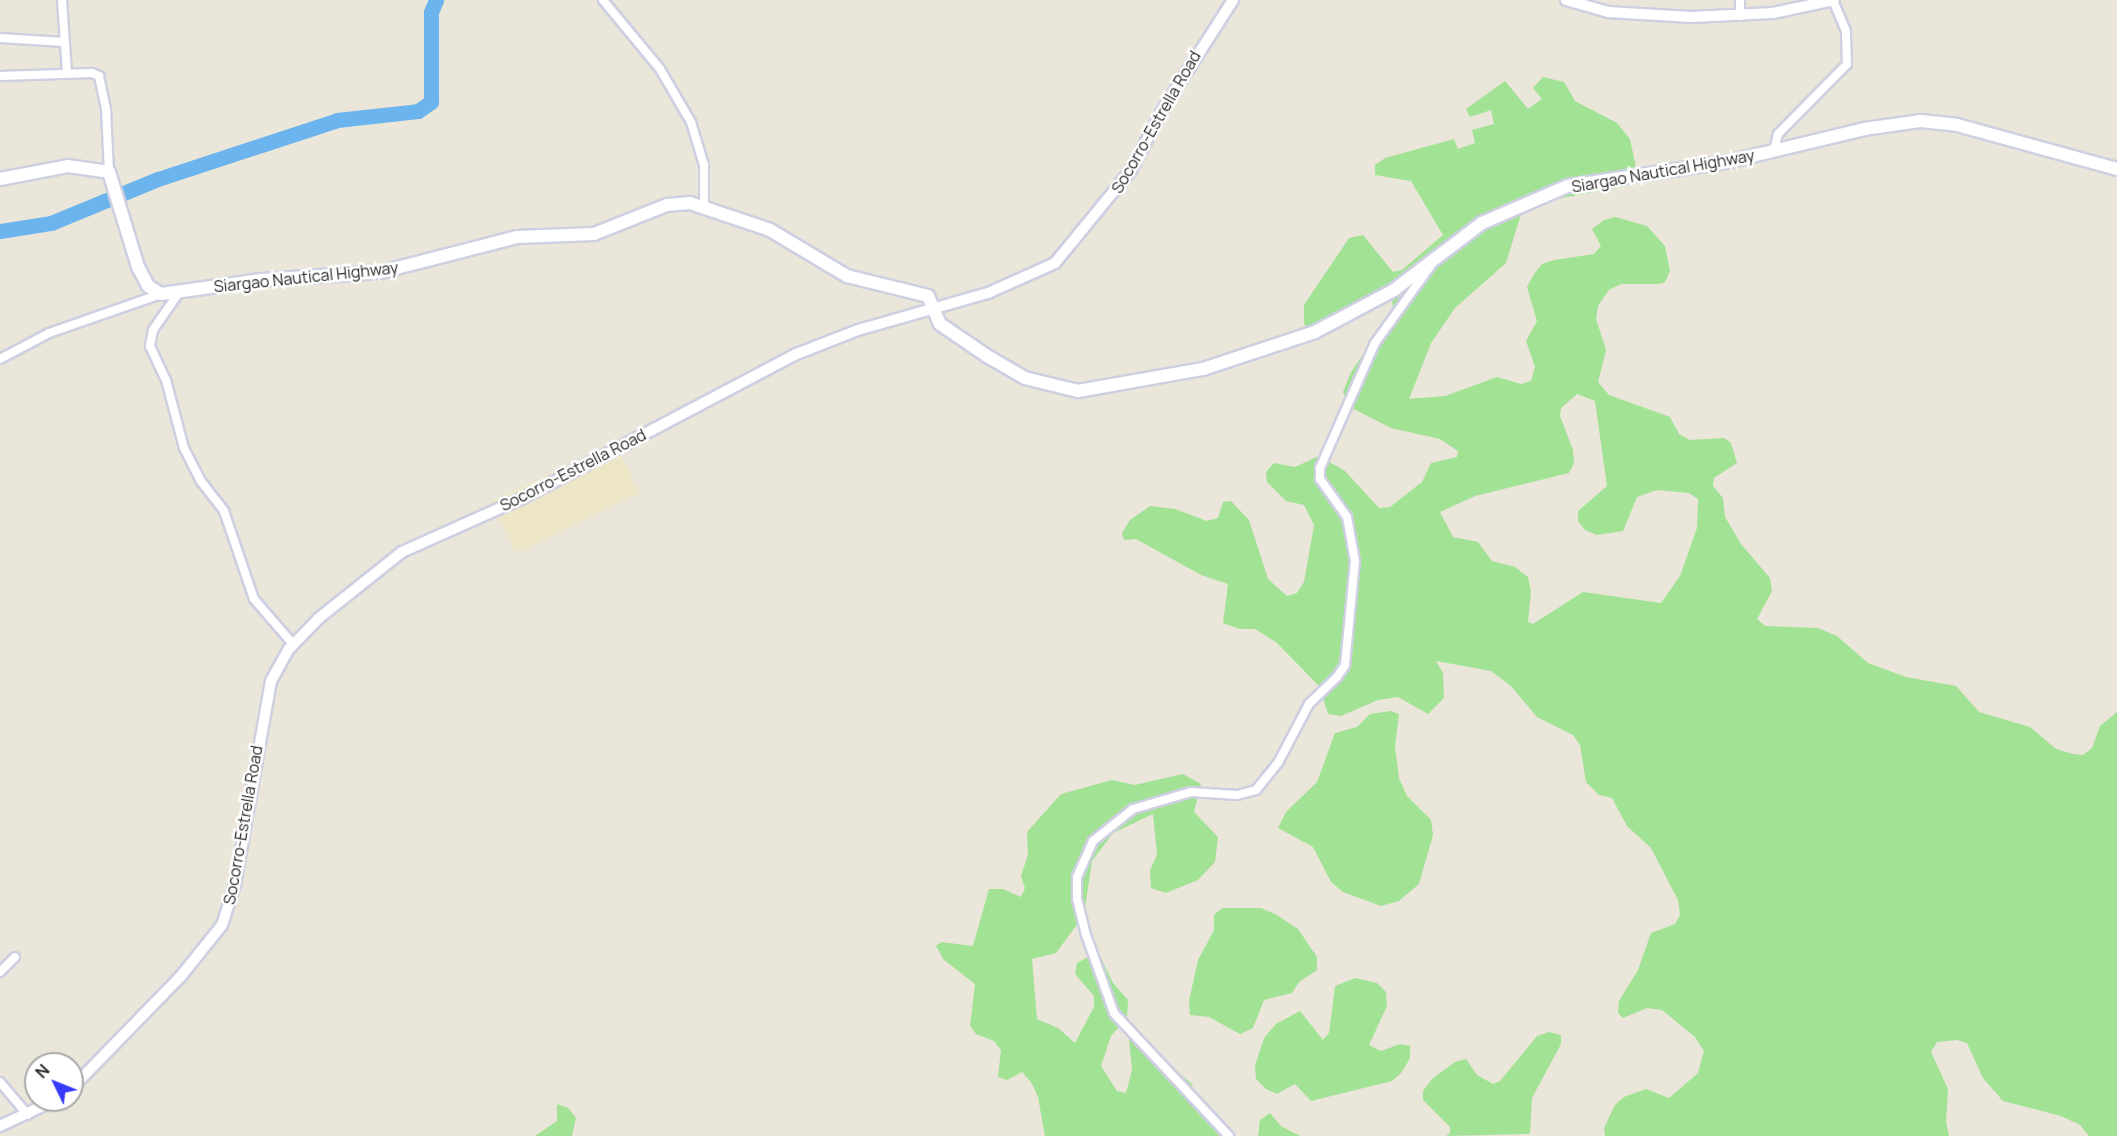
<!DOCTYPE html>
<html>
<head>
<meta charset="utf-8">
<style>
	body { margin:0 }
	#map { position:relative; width:2117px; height:1136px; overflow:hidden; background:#eae6d9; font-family:Manrope,sans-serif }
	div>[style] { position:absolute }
	.education>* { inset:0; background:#ede7c8 }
	.green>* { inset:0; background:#a1e295 }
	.river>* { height:15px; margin:-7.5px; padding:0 7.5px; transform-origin:7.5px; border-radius:7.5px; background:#6bb4ee }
	.roads { filter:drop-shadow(2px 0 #cecfe1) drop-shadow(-2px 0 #cecfe1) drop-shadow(0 2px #cecfe1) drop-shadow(0 -2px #cecfe1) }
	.minor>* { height:8px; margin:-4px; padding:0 4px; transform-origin:4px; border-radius:4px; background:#fff }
	.tertiary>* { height:10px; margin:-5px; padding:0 5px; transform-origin:5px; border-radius:5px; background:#fff }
	.secondary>* { height:12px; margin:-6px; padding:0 6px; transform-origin:6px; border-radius:6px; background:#fff }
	span { translate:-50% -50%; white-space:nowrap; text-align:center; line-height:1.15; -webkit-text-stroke:5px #fff; paint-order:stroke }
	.street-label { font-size:16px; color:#282828 }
	.north { position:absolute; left:24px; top:1052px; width:60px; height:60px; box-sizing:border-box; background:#fff; border:2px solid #a9a9a9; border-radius:50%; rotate:313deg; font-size:16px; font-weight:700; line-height:24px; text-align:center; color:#282828 }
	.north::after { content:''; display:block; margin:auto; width:21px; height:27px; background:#373af9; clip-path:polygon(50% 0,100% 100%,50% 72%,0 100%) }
</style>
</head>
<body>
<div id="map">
	<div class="education">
		<div style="clip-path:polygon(615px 442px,639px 493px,522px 551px,514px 550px,491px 502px)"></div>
	</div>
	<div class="green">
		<div style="clip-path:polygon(evenodd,1543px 77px,1564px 82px,1575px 101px,1617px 123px,1630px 139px,1638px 177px,1627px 186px,1546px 201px,1522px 211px,1506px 263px,1455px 308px,1431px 343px,1409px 399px,1445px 396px,1497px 377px,1521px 384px,1531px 381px,1535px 367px,1526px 341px,1537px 321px,1527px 287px,1534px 274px,1542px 264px,1554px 260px,1594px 254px,1601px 246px,1592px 229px,1604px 220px,1615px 217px,1647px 226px,1665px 246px,1670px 271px,1665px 282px,1659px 284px,1621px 284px,1609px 290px,1598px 306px,1596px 319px,1606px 350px,1598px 382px,1609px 395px,1670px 417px,1679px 434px,1690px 440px,1724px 438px,1731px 443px,1737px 463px,1714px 478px,1713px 486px,1723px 498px,1725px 517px,1741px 544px,1770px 578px,1772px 591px,1757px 619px,1765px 626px,1818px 628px,1837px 636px,1868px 663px,1906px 677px,1956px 686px,1979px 712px,2030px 727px,2056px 749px,2073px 754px,2083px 755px,2092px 748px,2100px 726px,2117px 712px,2117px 1136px,2089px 1136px,2080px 1125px,2061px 1116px,2003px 1101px,1983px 1078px,1967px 1043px,1957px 1040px,1937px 1042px,1931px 1052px,1948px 1089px,1946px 1122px,1949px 1136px,1605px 1136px,1604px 1128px,1615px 1105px,1624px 1097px,1646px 1089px,1669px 1098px,1698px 1073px,1704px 1051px,1695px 1037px,1662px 1010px,1647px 1008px,1623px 1018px,1618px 1013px,1619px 1001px,1638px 970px,1651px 933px,1675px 924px,1680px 915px,1678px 900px,1651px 848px,1627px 826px,1612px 798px,1599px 795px,1586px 782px,1580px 745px,1573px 735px,1537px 717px,1511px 686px,1491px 671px,1436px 661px,1443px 673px,1444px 698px,1428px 714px,1398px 697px,1378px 700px,1341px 716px,1328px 714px,1319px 686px,1277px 643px,1255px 629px,1240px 629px,1223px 623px,1228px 584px,1201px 575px,1136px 539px,1124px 540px,1122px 533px,1130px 520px,1150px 506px,1175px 509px,1207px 521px,1218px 518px,1223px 502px,1231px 501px,1249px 520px,1268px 579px,1287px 596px,1297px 593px,1304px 582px,1314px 525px,1304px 505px,1286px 501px,1267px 482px,1266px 472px,1274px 463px,1295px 467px,1319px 456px,1345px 471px,1379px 508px,1390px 507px,1422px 482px,1431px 463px,1457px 457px,1458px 451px,1440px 439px,1391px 428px,1348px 406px,1343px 392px,1350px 374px,1393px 308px,1392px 300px,1325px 334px,1312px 337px,1304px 323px,1304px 305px,1349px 238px,1363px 235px,1393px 272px,1402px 270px,1443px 235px,1411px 181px,1375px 175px,1375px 165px,1385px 158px,1454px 139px,1458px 149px,1475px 143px,1472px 130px,1494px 124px,1491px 110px,1470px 117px,1466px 109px,1505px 81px,1528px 109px,1542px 99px,1533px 88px,1543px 77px,1577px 394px,1595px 401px,1607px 486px,1578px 511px,1578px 521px,1585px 530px,1597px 535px,1623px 531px,1637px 497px,1657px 490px,1689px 493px,1698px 499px,1697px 528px,1680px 576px,1661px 603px,1583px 592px,1533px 624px,1528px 622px,1531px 591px,1528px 577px,1515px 567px,1492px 561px,1478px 542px,1453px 537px,1440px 512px,1475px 496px,1569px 473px,1574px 463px,1573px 450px,1560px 416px,1561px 408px,1577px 394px)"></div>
		<div style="clip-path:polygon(1391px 711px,1399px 714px,1395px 747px,1399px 778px,1407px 796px,1431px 820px,1433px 835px,1419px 884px,1399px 901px,1381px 906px,1343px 892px,1331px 882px,1313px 847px,1278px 828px,1286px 812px,1317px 782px,1335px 733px,1357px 727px,1370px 714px)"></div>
		<div style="clip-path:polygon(evenodd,1183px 774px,1201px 784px,1194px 812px,1218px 837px,1215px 862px,1198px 880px,1166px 893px,1151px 888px,1150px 870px,1157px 855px,1153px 814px,1113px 833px,1092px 861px,1084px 915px,1056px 953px,1032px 959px,1037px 1019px,1058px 1028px,1075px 1043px,1094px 1007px,1094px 996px,1075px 974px,1077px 963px,1092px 955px,1101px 958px,1113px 983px,1128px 1000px,1127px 1017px,1151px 1050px,1191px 1083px,1196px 1096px,1235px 1136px,1045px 1136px,1038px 1097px,1031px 1082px,1022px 1072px,1007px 1080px,998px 1077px,1001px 1050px,994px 1041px,976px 1034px,970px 1026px,975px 984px,944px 960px,936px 946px,941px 942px,973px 946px,989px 889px,1003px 889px,1021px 897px,1025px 888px,1021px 876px,1028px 855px,1027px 832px,1061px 794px,1112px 780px,1135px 785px,1183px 774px,1127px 1018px,1132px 1070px,1126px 1093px,1117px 1091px,1101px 1066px,1111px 1036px,1127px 1018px)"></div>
		<div style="clip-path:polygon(1222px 908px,1261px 908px,1277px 915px,1298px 929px,1317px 957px,1317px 970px,1299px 982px,1292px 993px,1264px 1000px,1253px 1028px,1240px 1034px,1209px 1017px,1190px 1015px,1189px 1001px,1198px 960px,1214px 930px,1214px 915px)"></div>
		<div style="clip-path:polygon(1355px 978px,1377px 983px,1386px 992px,1387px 1006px,1369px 1045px,1381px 1051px,1400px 1044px,1410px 1046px,1410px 1058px,1402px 1072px,1392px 1081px,1311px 1101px,1295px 1084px,1277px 1094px,1266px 1089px,1256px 1079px,1255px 1066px,1264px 1038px,1276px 1024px,1300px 1011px,1323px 1040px,1329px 1033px,1335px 986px)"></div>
		<div style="clip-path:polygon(1549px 1032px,1561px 1035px,1561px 1044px,1532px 1098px,1530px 1134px,1446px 1136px,1450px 1133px,1450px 1127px,1423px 1100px,1423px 1091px,1432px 1079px,1455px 1062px,1466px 1059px,1477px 1075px,1493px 1084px,1500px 1081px,1537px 1036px)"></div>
		<div style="clip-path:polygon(557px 1104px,568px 1108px,576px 1118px,572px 1136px,535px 1136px,557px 1121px)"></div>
		<div style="clip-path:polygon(1270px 1113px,1281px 1126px,1300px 1136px,1258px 1136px,1260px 1120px)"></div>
	</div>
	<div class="river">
		<div style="left:0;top:231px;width:52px;rotate:-8.9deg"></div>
		<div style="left:51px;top:223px;width:116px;rotate:-22.4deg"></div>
		<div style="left:158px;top:179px;width:188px;rotate:-18.2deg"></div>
		<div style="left:337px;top:120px;width:81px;rotate:-6.3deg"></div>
		<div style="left:418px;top:111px;width:16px;rotate:-35deg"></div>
		<div style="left:431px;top:102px;width:90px;rotate:-90deg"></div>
		<div style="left:431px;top:12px;width:13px;rotate:-67deg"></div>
	</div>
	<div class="roads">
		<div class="minor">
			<div style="left:62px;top:0;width:74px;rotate:86.1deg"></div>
			<div style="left:603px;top:0;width:89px;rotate:50.4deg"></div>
			<div style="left:660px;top:69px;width:61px;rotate:59.7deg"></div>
			<div style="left:691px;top:122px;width:45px;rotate:73.2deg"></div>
			<div style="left:704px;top:165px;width:43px;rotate:90deg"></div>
			<div style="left:1740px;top:16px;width:16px;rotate:-90deg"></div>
			<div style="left:0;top:38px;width:64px;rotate:3.6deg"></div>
			<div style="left:0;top:76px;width:92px;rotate:-1.9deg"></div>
			<div style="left:92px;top:73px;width:8px;rotate:23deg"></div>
			<div style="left:99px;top:76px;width:34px;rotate:78deg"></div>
			<div style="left:106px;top:109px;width:63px;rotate:87.3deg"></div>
			<div style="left:1774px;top:151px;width:17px;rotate:-77deg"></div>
			<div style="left:1778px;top:134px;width:98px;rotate:-45.4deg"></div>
			<div style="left:1847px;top:64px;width:33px;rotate:-92deg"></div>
			<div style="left:1846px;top:31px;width:34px;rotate:-113deg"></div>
			<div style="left:180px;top:291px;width:47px;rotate:124.7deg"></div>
			<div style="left:153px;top:330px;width:16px;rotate:101deg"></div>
			<div style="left:150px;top:346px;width:38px;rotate:65deg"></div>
			<div style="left:166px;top:380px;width:70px;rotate:75.2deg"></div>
			<div style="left:184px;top:448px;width:36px;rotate:63deg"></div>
			<div style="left:200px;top:480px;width:39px;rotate:52deg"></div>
			<div style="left:224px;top:511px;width:93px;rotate:71.2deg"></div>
			<div style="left:254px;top:599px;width:60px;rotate:49.1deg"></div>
			<div style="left:0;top:359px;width:55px;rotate:-28deg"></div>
			<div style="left:49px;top:333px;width:119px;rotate:-19.2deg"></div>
			<div style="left:0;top:972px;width:21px;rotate:-45deg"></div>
			<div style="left:0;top:1082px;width:43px;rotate:49.7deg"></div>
			<div style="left:1229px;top:1136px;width:168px;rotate:-133.1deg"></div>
			<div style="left:1114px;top:1013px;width:83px;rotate:-109.7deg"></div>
			<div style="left:1086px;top:935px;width:37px;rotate:-104deg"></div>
			<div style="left:1077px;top:899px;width:22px;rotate:-90deg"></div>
			<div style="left:1077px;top:877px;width:39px;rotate:-66deg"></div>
			<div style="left:1093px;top:841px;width:51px;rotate:-38.7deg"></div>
			<div style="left:1133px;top:809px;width:60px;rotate:-16.3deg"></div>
			<div style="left:1191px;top:792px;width:46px;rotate:3.7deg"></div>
			<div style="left:1237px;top:795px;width:20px;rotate:-15deg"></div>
			<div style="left:1256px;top:790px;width:35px;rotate:-51deg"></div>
			<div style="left:1278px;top:763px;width:67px;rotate:-62.3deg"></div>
			<div style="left:1309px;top:704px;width:39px;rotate:-44deg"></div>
			<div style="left:1337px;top:677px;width:14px;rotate:-56deg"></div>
			<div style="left:1345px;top:665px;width:104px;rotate:-84.5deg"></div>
			<div style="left:1355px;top:561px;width:45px;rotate:-100.3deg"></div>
			<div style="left:1347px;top:517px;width:47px;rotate:-125.4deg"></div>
			<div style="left:1320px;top:479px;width:11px;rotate:-90deg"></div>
			<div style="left:1320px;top:468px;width:137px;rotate:-66.3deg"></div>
			<div style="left:1375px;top:343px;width:96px;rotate:-54.3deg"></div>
		</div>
		<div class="tertiary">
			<div style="left:1566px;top:0;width:44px;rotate:15.9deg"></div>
			<div style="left:1608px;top:12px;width:83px;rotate:3.4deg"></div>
			<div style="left:1691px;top:17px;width:82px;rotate:-2.8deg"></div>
			<div style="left:1773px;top:13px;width:62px;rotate:-12deg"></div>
			<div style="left:72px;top:1088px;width:156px;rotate:-45.8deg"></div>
			<div style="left:181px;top:976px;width:65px;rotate:-51.2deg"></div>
			<div style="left:222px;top:925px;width:42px;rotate:-72deg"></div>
			<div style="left:235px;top:885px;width:207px;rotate:-80deg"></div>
			<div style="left:271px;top:681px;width:37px;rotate:-61deg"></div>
			<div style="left:289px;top:649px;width:43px;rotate:-45.9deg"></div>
			<div style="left:319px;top:618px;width:106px;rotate:-38.5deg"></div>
			<div style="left:402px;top:552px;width:133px;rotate:-24.1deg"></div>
			<div style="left:523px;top:498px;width:306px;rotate:-27.8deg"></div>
			<div style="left:794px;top:355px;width:69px;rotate:-21.3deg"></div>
			<div style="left:858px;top:330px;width:135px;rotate:-15.9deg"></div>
			<div style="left:988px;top:293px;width:73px;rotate:-24.1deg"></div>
			<div style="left:1055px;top:263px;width:120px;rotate:-50.7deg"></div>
			<div style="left:1131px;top:170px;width:72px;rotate:-62deg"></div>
			<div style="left:1165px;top:106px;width:126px;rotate:-57.3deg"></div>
			<div style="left:0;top:1126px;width:61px;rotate:-25.3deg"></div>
		</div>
		<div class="secondary">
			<div style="left:0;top:179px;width:69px;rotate:-10.8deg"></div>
			<div style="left:68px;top:166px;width:41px;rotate:8.3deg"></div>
			<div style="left:109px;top:172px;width:99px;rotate:73deg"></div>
			<div style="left:138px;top:267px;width:21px;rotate:62deg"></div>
			<div style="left:148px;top:286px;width:15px;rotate:32deg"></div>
			<div style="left:161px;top:294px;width:101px;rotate:-8deg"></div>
			<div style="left:261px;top:280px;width:120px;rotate:-3.8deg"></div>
			<div style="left:381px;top:272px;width:140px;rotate:-14.4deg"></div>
			<div style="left:517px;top:237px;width:77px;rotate:-2.2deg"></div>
			<div style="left:594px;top:234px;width:79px;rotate:-21.7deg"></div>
			<div style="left:667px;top:205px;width:23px;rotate:-5deg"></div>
			<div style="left:690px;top:203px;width:84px;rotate:18.6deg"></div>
			<div style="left:770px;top:230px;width:90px;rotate:30.9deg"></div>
			<div style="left:847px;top:276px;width:83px;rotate:13.9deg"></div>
			<div style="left:928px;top:296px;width:30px;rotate:67deg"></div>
			<div style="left:940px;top:324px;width:57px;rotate:34.2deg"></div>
			<div style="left:987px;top:356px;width:44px;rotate:30.1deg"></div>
			<div style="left:1025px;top:378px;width:55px;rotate:13.8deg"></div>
			<div style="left:1078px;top:391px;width:127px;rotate:-10deg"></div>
			<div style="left:1203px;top:369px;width:118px;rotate:-18.3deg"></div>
			<div style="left:1315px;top:332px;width:89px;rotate:-28deg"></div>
			<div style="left:1394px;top:290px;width:111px;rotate:-37.3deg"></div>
			<div style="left:1482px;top:223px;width:94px;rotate:-23.3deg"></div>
			<div style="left:1568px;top:186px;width:161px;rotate:-8.6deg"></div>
			<div style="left:1727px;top:162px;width:141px;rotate:-13.5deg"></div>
			<div style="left:1864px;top:129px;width:58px;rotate:-8deg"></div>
			<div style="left:1921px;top:121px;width:36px;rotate:6deg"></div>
			<div style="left:1957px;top:125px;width:166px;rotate:15.4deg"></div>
		</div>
	</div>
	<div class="street-label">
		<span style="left:1156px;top:122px;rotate:-60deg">Socorro-Estrella Road</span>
		<span style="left:1663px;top:171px;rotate:-10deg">Siargao Nautical Highway</span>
		<span style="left:306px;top:277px;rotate:-6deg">Siargao Nautical Highway</span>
		<span style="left:573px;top:470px;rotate:-27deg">Socorro-Estrella Road</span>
		<span style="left:243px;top:825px;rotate:-80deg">Socorro-Estrella Road</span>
	</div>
	<div class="north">N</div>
</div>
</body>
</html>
